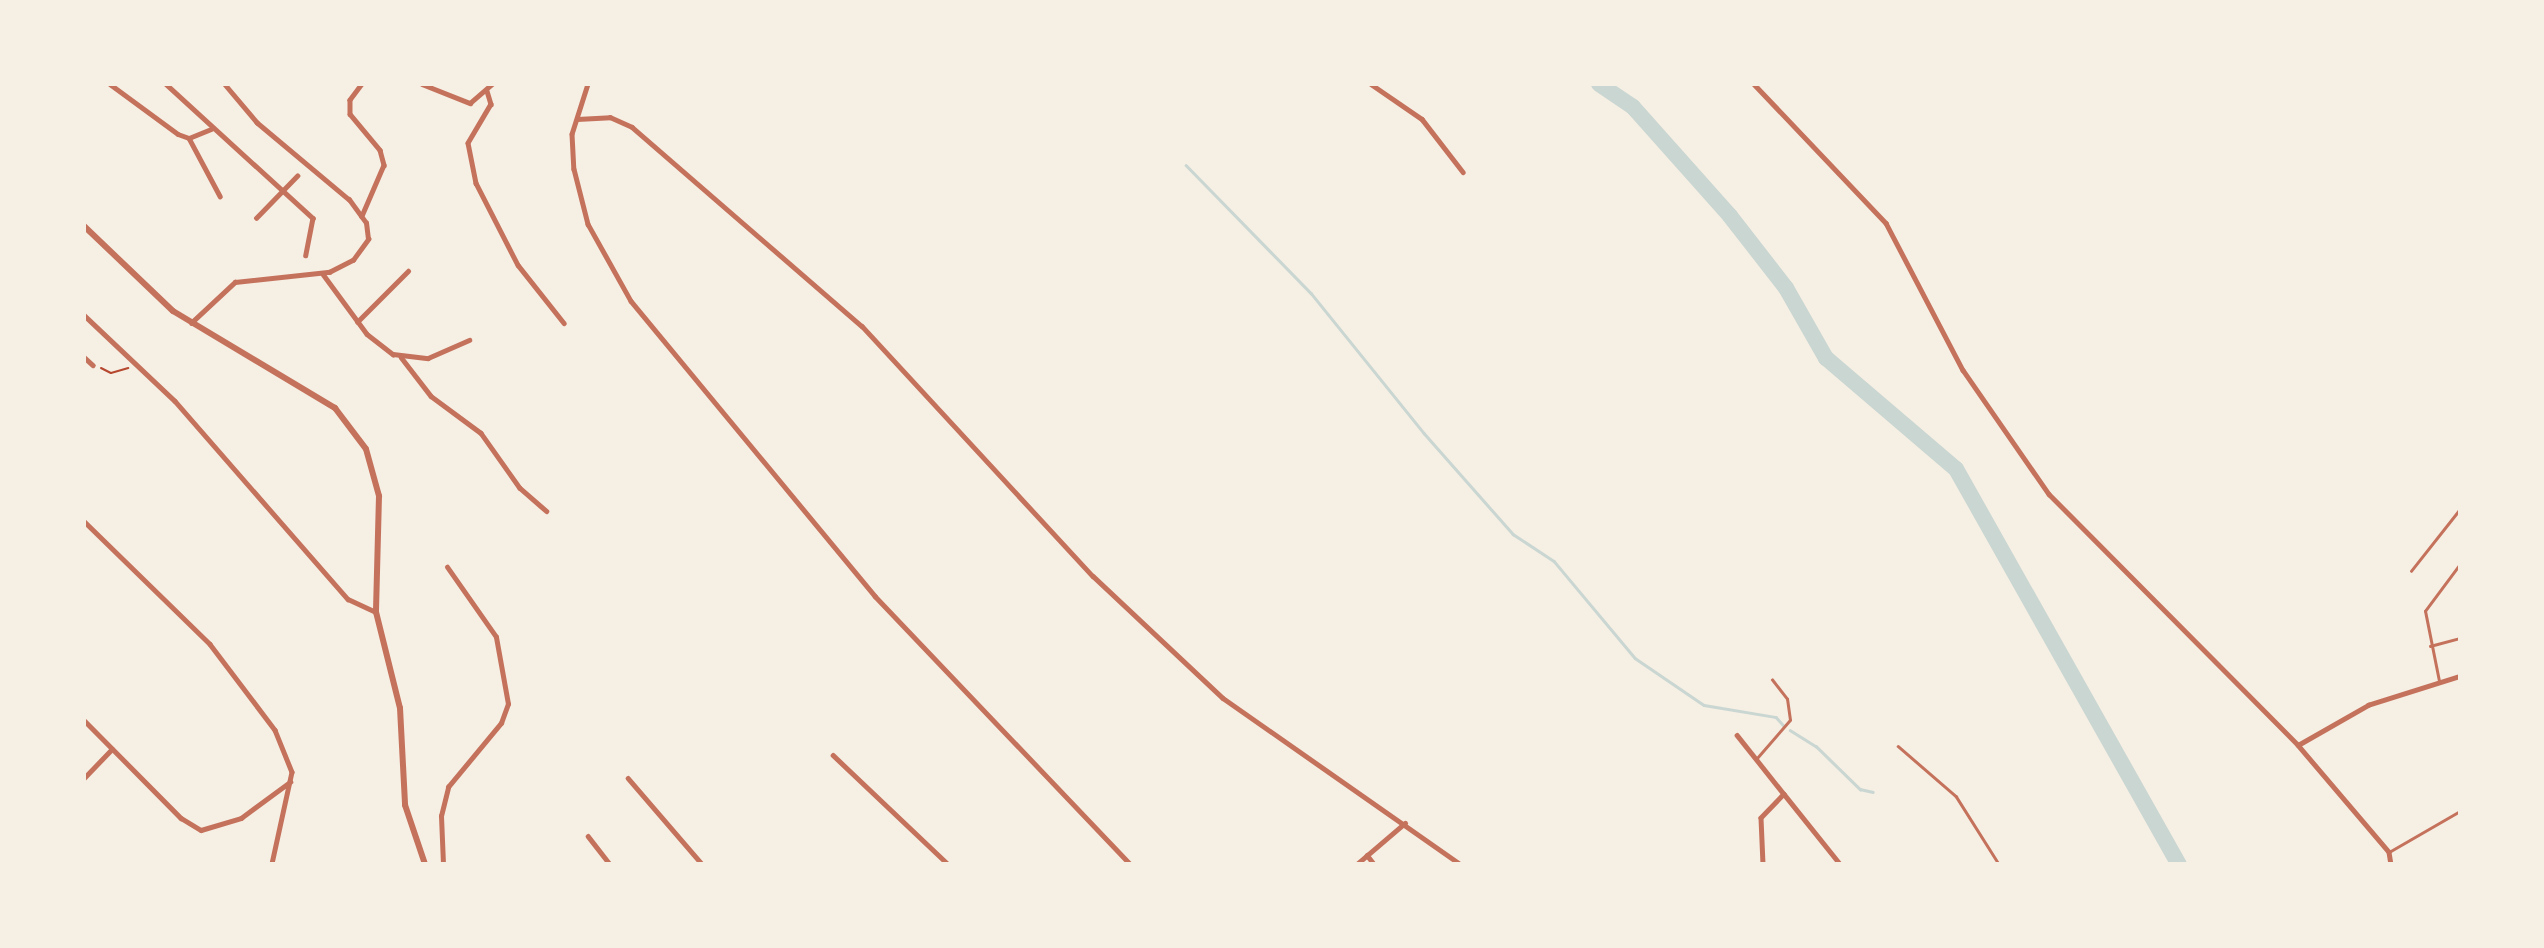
<!DOCTYPE html>
<html>
<head>
<meta charset="utf-8">
<style>
	body { margin:0 }
	#map { position:relative; width:2544px; height:948px; overflow:hidden; background:#f6efe4; font-family:"Source Sans 3",sans-serif }
	div>[style] { position:absolute }
	.stream>* { height:2.5px; margin:-1.25px; padding:0 1.25px; transform-origin:1.25px; border-radius:1.25px; background:#c9d6d2 }
	.river>* { height:16px; margin:-8px; padding:0 8px; transform-origin:8px; border-radius:8px; background:#c9d6d2 }
	.path>* { height:2px; margin:-1px; padding:0 1px; transform-origin:1px; border-radius:1px; background:#b5482f }
	.service>* { height:2.5px; margin:-1.25px; padding:0 1.25px; transform-origin:1.25px; border-radius:1.25px; background:#c5725c }
	.minor>* { height:4.5px; margin:-2.25px; padding:0 2.25px; transform-origin:2.25px; border-radius:2.25px; background:#c5725c }
	.tertiary>* { height:6px; margin:-3px; padding:0 3px; transform-origin:3px; border-radius:3px; background:#c5725c }
	span { translate:-50% -50%; white-space:nowrap; text-align:center; line-height:1.15; -webkit-text-stroke:5px #f6efe4; paint-order:stroke }
	.frame { position:absolute; inset:0; border:86px solid #f6efe4; pointer-events:none }
</style>
</head>
<body>
<div id="map">
	<div class="stream">
		<div style="left:1186px;top:165px;width:179px;rotate:45.7deg"></div>
		<div style="left:1311px;top:293px;width:180px;rotate:51.1deg"></div>
		<div style="left:1424px;top:433px;width:135px;rotate:48.6deg"></div>
		<div style="left:1513px;top:534px;width:49px;rotate:33.4deg"></div>
		<div style="left:1554px;top:561px;width:126px;rotate:50.1deg"></div>
		<div style="left:1635px;top:658px;width:83px;rotate:34.3deg"></div>
		<div style="left:1704px;top:705px;width:73px;rotate:9.5deg"></div>
		<div style="left:1776px;top:717px;width:12px;rotate:48deg"></div>
		<div style="left:1790px;top:730px;width:31px;rotate:32deg"></div>
		<div style="left:1816px;top:746px;width:62px;rotate:44.3deg"></div>
		<div style="left:1860px;top:789px;width:13px;rotate:13deg"></div>
	</div>
	<div class="river">
		<div style="left:1599px;top:84px;width:41px;rotate:34.1deg"></div>
		<div style="left:1633px;top:107px;width:146px;rotate:48.3deg"></div>
		<div style="left:1730px;top:216px;width:91px;rotate:52.1deg"></div>
		<div style="left:1786px;top:288px;width:81px;rotate:60.3deg"></div>
		<div style="left:1826px;top:358px;width:171px;rotate:40.5deg"></div>
		<div style="left:1956px;top:469px;width:454px;rotate:60.6deg"></div>
	</div>
	<div class="path">
		<div style="left:101px;top:368px;width:11px;rotate:27deg"></div>
		<div style="left:111px;top:373px;width:18px;rotate:-16deg"></div>
	</div>
	<div class="service">
		<div style="left:2411px;top:571px;width:79px;rotate:-51.7deg"></div>
		<div style="left:2430px;top:646px;width:31px;rotate:-15deg"></div>
		<div style="left:2439px;top:681px;width:71px;rotate:-101.3deg"></div>
		<div style="left:2425px;top:611px;width:59px;rotate:-53.3deg"></div>
		<div style="left:1898px;top:746px;width:77px;rotate:40.8deg"></div>
		<div style="left:1956px;top:796px;width:80px;rotate:57.7deg"></div>
		<div style="left:1757px;top:758px;width:50px;rotate:-49deg"></div>
		<div style="left:1790px;top:720px;width:21px;rotate:-98deg"></div>
		<div style="left:1787px;top:699px;width:24px;rotate:-128deg"></div>
		<div style="left:2389px;top:852px;width:82px;rotate:-30deg"></div>
	</div>
	<div class="minor">
		<div style="left:110px;top:84px;width:84px;rotate:36.3deg"></div>
		<div style="left:178px;top:134px;width:12px;rotate:20deg"></div>
		<div style="left:189px;top:138px;width:24px;rotate:-22deg"></div>
		<div style="left:166px;top:84px;width:199px;rotate:42.4deg"></div>
		<div style="left:313px;top:218px;width:38px;rotate:101deg"></div>
		<div style="left:362px;top:84px;width:20px;rotate:127deg"></div>
		<div style="left:350px;top:100px;width:14px;rotate:90deg"></div>
		<div style="left:350px;top:114px;width:47px;rotate:50.2deg"></div>
		<div style="left:380px;top:150px;width:16px;rotate:75deg"></div>
		<div style="left:384px;top:165px;width:56px;rotate:113.3deg"></div>
		<div style="left:422px;top:84px;width:52px;rotate:21.6deg"></div>
		<div style="left:470px;top:103px;width:29px;rotate:-41deg"></div>
		<div style="left:588px;top:84px;width:52px;rotate:107.7deg"></div>
		<div style="left:572px;top:134px;width:35px;rotate:87deg"></div>
		<div style="left:574px;top:169px;width:57px;rotate:75.7deg"></div>
		<div style="left:588px;top:224px;width:88px;rotate:60.8deg"></div>
		<div style="left:631px;top:301px;width:383px;rotate:50.4deg"></div>
		<div style="left:875px;top:596px;width:370px;rotate:46.4deg"></div>
		<div style="left:1371px;top:84px;width:62px;rotate:34.5deg"></div>
		<div style="left:1422px;top:119px;width:67px;rotate:52.3deg"></div>
		<div style="left:1754px;top:84px;width:192px;rotate:46.5deg"></div>
		<div style="left:1886px;top:223px;width:166px;rotate:62.4deg"></div>
		<div style="left:1963px;top:370px;width:151px;rotate:55.3deg"></div>
		<div style="left:2049px;top:494px;width:354px;rotate:45.2deg"></div>
		<div style="left:2298px;top:745px;width:140px;rotate:49.6deg"></div>
		<div style="left:2389px;top:852px;width:12px;rotate:81deg"></div>
		<div style="left:487px;top:91px;width:14px;rotate:73deg"></div>
		<div style="left:491px;top:104px;width:45px;rotate:120.5deg"></div>
		<div style="left:468px;top:143px;width:41px;rotate:78.7deg"></div>
		<div style="left:476px;top:183px;width:92px;rotate:62.9deg"></div>
		<div style="left:518px;top:265px;width:74px;rotate:51.6deg"></div>
		<div style="left:577px;top:119px;width:33px;rotate:-3deg"></div>
		<div style="left:610px;top:117px;width:24px;rotate:24deg"></div>
		<div style="left:632px;top:127px;width:304px;rotate:40.9deg"></div>
		<div style="left:862px;top:326px;width:340px;rotate:47.3deg"></div>
		<div style="left:1093px;top:576px;width:178px;rotate:43.2deg"></div>
		<div style="left:1223px;top:698px;width:289px;rotate:35deg"></div>
		<div style="left:189px;top:138px;width:66px;rotate:61.9deg"></div>
		<div style="left:256px;top:218px;width:59px;rotate:-45.7deg"></div>
		<div style="left:323px;top:274px;width:74px;rotate:53.7deg"></div>
		<div style="left:367px;top:334px;width:33px;rotate:38deg"></div>
		<div style="left:393px;top:354px;width:35px;rotate:7deg"></div>
		<div style="left:428px;top:358px;width:45px;rotate:-23.7deg"></div>
		<div style="left:84px;top:315px;width:125px;rotate:43.4deg"></div>
		<div style="left:175px;top:401px;width:263px;rotate:48.9deg"></div>
		<div style="left:348px;top:599px;width:31px;rotate:25deg"></div>
		<div style="left:357px;top:322px;width:72px;rotate:-45deg"></div>
		<div style="left:191px;top:323px;width:60px;rotate:-43deg"></div>
		<div style="left:235px;top:282px;width:95px;rotate:-6.1deg"></div>
		<div style="left:329px;top:272px;width:27px;rotate:-27deg"></div>
		<div style="left:353px;top:260px;width:26px;rotate:-54deg"></div>
		<div style="left:368px;top:239px;width:16px;rotate:-97deg"></div>
		<div style="left:366px;top:223px;width:29px;rotate:-126deg"></div>
		<div style="left:349px;top:200px;width:120px;rotate:-140.1deg"></div>
		<div style="left:257px;top:123px;width:51px;rotate:-130.2deg"></div>
		<div style="left:84px;top:357px;width:12px;rotate:42deg"></div>
		<div style="left:401px;top:357px;width:49px;rotate:52.4deg"></div>
		<div style="left:431px;top:396px;width:62px;rotate:36.5deg"></div>
		<div style="left:481px;top:433px;width:67px;rotate:54.7deg"></div>
		<div style="left:520px;top:488px;width:35px;rotate:41deg"></div>
		<div style="left:84px;top:521px;width:176px;rotate:44.3deg"></div>
		<div style="left:210px;top:644px;width:108px;rotate:52.9deg"></div>
		<div style="left:275px;top:730px;width:45px;rotate:68deg"></div>
		<div style="left:292px;top:772px;width:94px;rotate:102.3deg"></div>
		<div style="left:84px;top:720px;width:138px;rotate:45.3deg"></div>
		<div style="left:181px;top:818px;width:23px;rotate:31deg"></div>
		<div style="left:201px;top:830px;width:42px;rotate:-16.7deg"></div>
		<div style="left:241px;top:818px;width:61px;rotate:-36.3deg"></div>
		<div style="left:1737px;top:735px;width:75px;rotate:51.5deg"></div>
		<div style="left:1784px;top:794px;width:33px;rotate:134deg"></div>
		<div style="left:1761px;top:818px;width:46px;rotate:87.5deg"></div>
		<div style="left:2298px;top:745px;width:81px;rotate:-29.7deg"></div>
		<div style="left:2368px;top:705px;width:96px;rotate:-17.5deg"></div>
		<div style="left:833px;top:755px;width:158px;rotate:43.5deg"></div>
		<div style="left:84px;top:778px;width:40px;rotate:-46deg"></div>
		<div style="left:628px;top:778px;width:113px;rotate:49.3deg"></div>
		<div style="left:1784px;top:794px;width:90px;rotate:51.3deg"></div>
		<div style="left:588px;top:836px;width:36px;rotate:52deg"></div>
		<div style="left:1367px;top:855px;width:11px;rotate:52deg"></div>
		<div style="left:443px;top:864px;width:48px;rotate:-92.4deg"></div>
		<div style="left:441px;top:816px;width:30px;rotate:-76deg"></div>
		<div style="left:448px;top:787px;width:83px;rotate:-50.4deg"></div>
		<div style="left:501px;top:723px;width:20px;rotate:-70deg"></div>
		<div style="left:508px;top:704px;width:68px;rotate:-100.2deg"></div>
		<div style="left:496px;top:637px;width:85px;rotate:-125deg"></div>
		<div style="left:1357px;top:864px;width:63px;rotate:-40.5deg"></div>
	</div>
	<div class="tertiary">
		<div style="left:84px;top:226px;width:123px;rotate:43.7deg"></div>
		<div style="left:173px;top:311px;width:189px;rotate:30.9deg"></div>
		<div style="left:335px;top:408px;width:51px;rotate:52.9deg"></div>
		<div style="left:366px;top:449px;width:49px;rotate:74.5deg"></div>
		<div style="left:379px;top:496px;width:116px;rotate:91.5deg"></div>
		<div style="left:376px;top:612px;width:99px;rotate:76deg"></div>
		<div style="left:400px;top:708px;width:97px;rotate:87deg"></div>
		<div style="left:405px;top:805px;width:62px;rotate:71.3deg"></div>
	</div>
	<div class="frame"></div>
</div>
</body>
</html>
